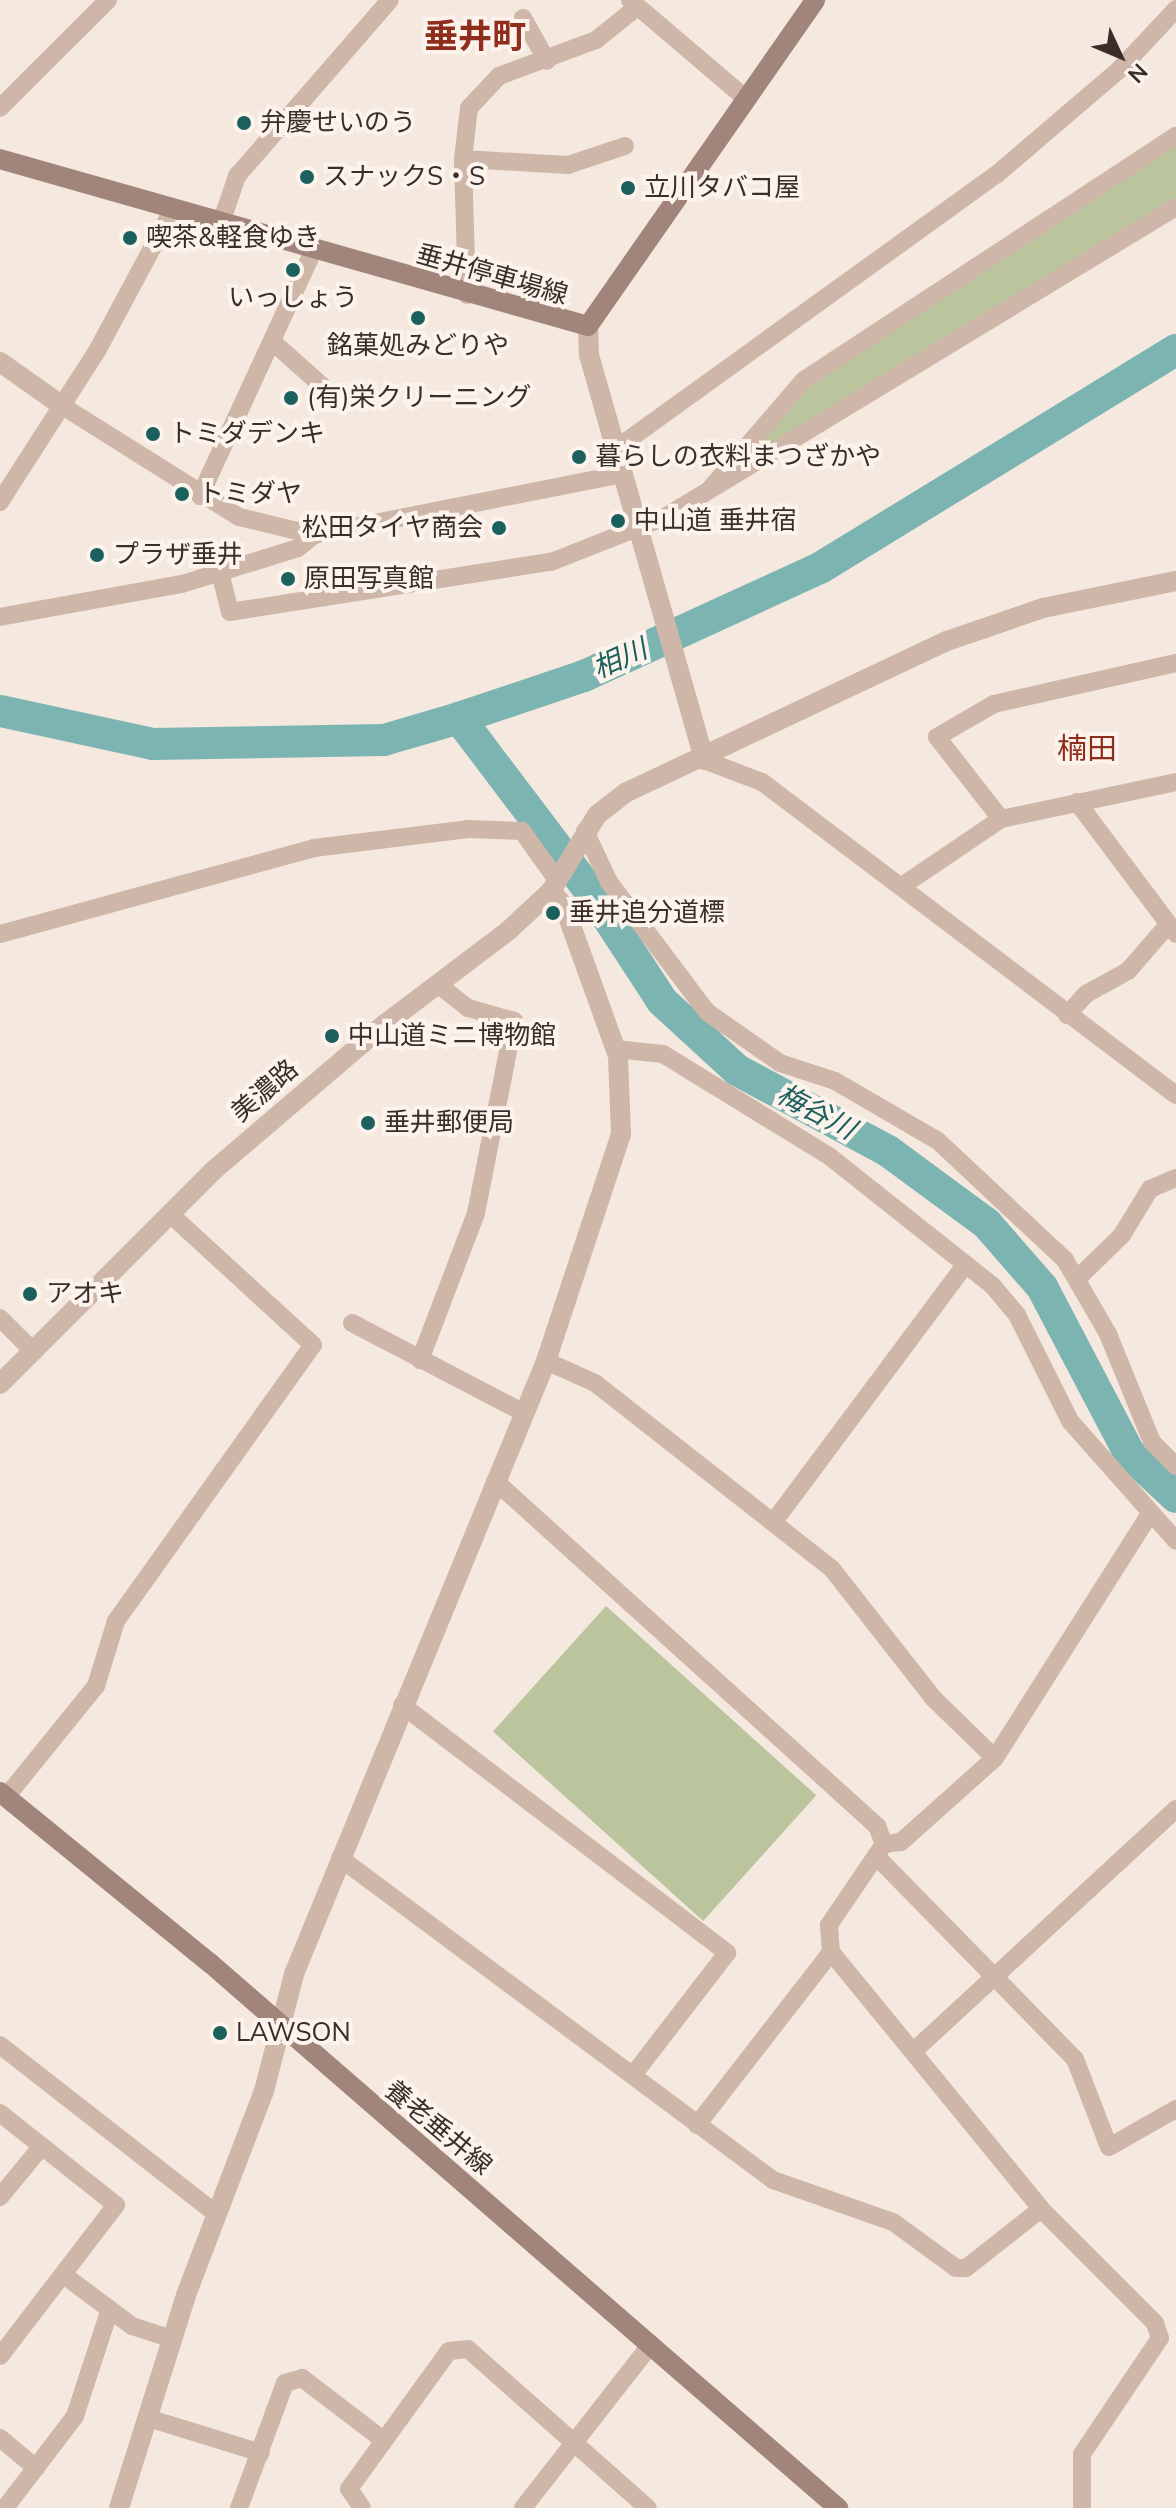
<!DOCTYPE html>
<html>
<head>
<meta charset="utf-8">
<style>
	body { margin:0 }
	#map { position:relative; width:1176px; height:2508px; overflow:hidden; background:#f4e8df; font-family:"Nunito Sans","Noto Sans JP",sans-serif }
	div>[style] { position:absolute }
	.green>* { inset:0; background:#bbc59d; transform-origin:0 0 }
	.river>* { height:32px; margin:-16px; padding:0 16px; transform-origin:16px; border-radius:16px; background:#7bb4b1 }
	.minor>* { height:18px; margin:-9px; padding:0 9px; transform-origin:9px; border-radius:9px; background:#ceb7a9 }
	.tertiary>* { height:20px; margin:-10px; padding:0 10px; transform-origin:10px; border-radius:10px; background:#ceb7a9 }
	.secondary>* { height:20px; margin:-10px; padding:0 10px; transform-origin:10px; border-radius:10px; background:#a2857a }
	.dots>* { width:22px; height:22px; translate:-50% -50%; box-sizing:border-box; border:4px solid #fbf3ec; border-radius:50% }
	span { translate:-50% -50%; white-space:nowrap; text-align:center; line-height:1.15; -webkit-text-stroke:8px #fbf3ec; paint-order:stroke }
	.poi-label { font-size:26px; color:#3b2d29 }
	.left { translate:0 -50%; text-align:left }
	.right { translate:-100% -50%; text-align:right }
	.street-label { font-size:26px; color:#3b2d29 }
	.water-label { font-size:28px; color:#1c605e; font-style:italic }
	.quarter-label { font-size:30px; color:#902e1d }
	.district-label { font-size:34px; color:#902e1d; font-weight:700 }
	.north { position:absolute; left:1080px; top:16px; width:80px; height:80px; -webkit-text-stroke:6px #fbf3ec; paint-order:stroke; rotate:134deg; font-size:22px; font-weight:700; line-height:32px; text-align:center; color:#3b2d29 }
	.north::after { content:''; display:block; margin:auto; width:28px; height:36px; background:#3b2d29; clip-path:polygon(50% 0,100% 100%,50% 72%,0 100%) }
</style>
</head>
<body>
<div id="map">
	<div class="green">
		<div style="clip-path:polygon(1176px 143px,1176px 203px,724px 476px,809px 379px)"></div>
		<div style="left:606px;top:1606px;width:283px;height:169px;rotate:42deg"></div>
	</div>
	<div class="river">
		<div style="left:0;top:711px;width:157px;rotate:12.2deg"></div>
		<div style="left:153px;top:744px;width:231px;rotate:-1deg"></div>
		<div style="left:384px;top:740px;width:78px;rotate:-16.3deg"></div>
		<div style="left:459px;top:718px;width:132px;rotate:-18.6deg"></div>
		<div style="left:584px;top:676px;width:260px;rotate:-24.6deg"></div>
		<div style="left:820px;top:568px;width:417px;rotate:-31.5deg"></div>
		<div style="left:459px;top:718px;width:222px;rotate:52.9deg"></div>
		<div style="left:593px;top:895px;width:126px;rotate:56.9deg"></div>
		<div style="left:662px;top:1001px;width:102px;rotate:42.6deg"></div>
		<div style="left:737px;top:1070px;width:171px;rotate:28.2deg"></div>
		<div style="left:888px;top:1151px;width:123px;rotate:36.4deg"></div>
		<div style="left:987px;top:1224px;width:84px;rotate:48.9deg"></div>
		<div style="left:1042px;top:1287px;width:187px;rotate:62.3deg"></div>
		<div style="left:1129px;top:1453px;width:64px;rotate:43.1deg"></div>
	</div>
	<div class="minor">
		<div style="left:630px;top:0;width:151px;rotate:40.4deg"></div>
		<div style="left:523px;top:18px;width:49px;rotate:60.8deg"></div>
		<div style="left:0;top:108px;width:153px;rotate:-45deg"></div>
		<div style="left:463px;top:159px;width:105px;rotate:3.3deg"></div>
		<div style="left:568px;top:165px;width:60px;rotate:-18.4deg"></div>
		<div style="left:221px;top:223px;width:50px;rotate:-71.2deg"></div>
		<div style="left:237px;top:176px;width:233px;rotate:-49deg"></div>
		<div style="left:467px;top:295px;width:136px;rotate:-91.7deg"></div>
		<div style="left:463px;top:159px;width:51px;rotate:-83.3deg"></div>
		<div style="left:469px;top:108px;width:44px;rotate:-46.8deg"></div>
		<div style="left:499px;top:76px;width:103px;rotate:-20.4deg"></div>
		<div style="left:596px;top:40px;width:53px;rotate:-38.8deg"></div>
		<div style="left:274px;top:343px;width:74px;rotate:41.7deg"></div>
		<div style="left:61px;top:405px;width:210px;rotate:32.2deg"></div>
		<div style="left:239px;top:517px;width:77px;rotate:13.5deg"></div>
		<div style="left:314px;top:535px;width:315px;rotate:-11.2deg"></div>
		<div style="left:617px;top:448px;width:467px;rotate:-35.8deg"></div>
		<div style="left:996px;top:175px;width:163px;rotate:-40.5deg"></div>
		<div style="left:1120px;top:69px;width:82px;rotate:-47deg"></div>
		<div style="left:710px;top:489px;width:144px;rotate:-49.2deg"></div>
		<div style="left:804px;top:380px;width:445px;rotate:-33.3deg"></div>
		<div style="left:200px;top:496px;width:272px;rotate:-65.2deg"></div>
		<div style="left:0;top:502px;width:179px;rotate:-57.3deg"></div>
		<div style="left:97px;top:351px;width:161px;rotate:-61.8deg"></div>
		<div style="left:220px;top:572px;width:41px;rotate:76deg"></div>
		<div style="left:230px;top:612px;width:325px;rotate:-8.9deg"></div>
		<div style="left:551px;top:562px;width:123px;rotate:-21.5deg"></div>
		<div style="left:665px;top:517px;width:598px;rotate:-31.24deg"></div>
		<div style="left:0;top:617px;width:185px;rotate:-10.3deg"></div>
		<div style="left:182px;top:584px;width:121px;rotate:-17.2deg"></div>
		<div style="left:298px;top:548px;width:21px;rotate:-39deg"></div>
		<div style="left:704px;top:760px;width:62px;rotate:20.8deg"></div>
		<div style="left:762px;top:782px;width:519px;rotate:37.09deg"></div>
		<div style="left:1077px;top:802px;width:165px;rotate:53.1deg"></div>
		<div style="left:1001px;top:819px;width:104px;rotate:-128deg"></div>
		<div style="left:937px;top:737px;width:66px;rotate:-30.1deg"></div>
		<div style="left:994px;top:704px;width:187px;rotate:-12.7deg"></div>
		<div style="left:585px;top:831px;width:56px;rotate:64.8deg"></div>
		<div style="left:609px;top:882px;width:163px;rotate:53deg"></div>
		<div style="left:707px;top:1012px;width:89px;rotate:34.9deg"></div>
		<div style="left:780px;top:1063px;width:58px;rotate:18.1deg"></div>
		<div style="left:835px;top:1081px;width:119px;rotate:30.2deg"></div>
		<div style="left:938px;top:1141px;width:174px;rotate:43.1deg"></div>
		<div style="left:1065px;top:1260px;width:86px;rotate:59.8deg"></div>
		<div style="left:1108px;top:1334px;width:117px;rotate:67.8deg"></div>
		<div style="left:1152px;top:1442px;width:34px;rotate:45deg"></div>
		<div style="left:902px;top:886px;width:120px;rotate:-34.1deg"></div>
		<div style="left:1001px;top:819px;width:179px;rotate:-11.9deg"></div>
		<div style="left:0;top:934px;width:326px;rotate:-15.3deg"></div>
		<div style="left:314px;top:848px;width:155px;rotate:-7deg"></div>
		<div style="left:468px;top:829px;width:54px;rotate:2.1deg"></div>
		<div style="left:522px;top:831px;width:60px;rotate:54.5deg"></div>
		<div style="left:1067px;top:1015px;width:28px;rotate:-48deg"></div>
		<div style="left:1086px;top:994px;width:48px;rotate:-28.7deg"></div>
		<div style="left:1128px;top:971px;width:60px;rotate:-49.1deg"></div>
		<div style="left:615px;top:1049px;width:48px;rotate:5.9deg"></div>
		<div style="left:663px;top:1054px;width:195px;rotate:31.6deg"></div>
		<div style="left:829px;top:1156px;width:208px;rotate:38.4deg"></div>
		<div style="left:992px;top:1285px;width:39px;rotate:50deg"></div>
		<div style="left:1017px;top:1315px;width:119px;rotate:63.4deg"></div>
		<div style="left:1070px;top:1421px;width:160px;rotate:48.5deg"></div>
		<div style="left:1079px;top:1277px;width:60px;rotate:-44.3deg"></div>
		<div style="left:1122px;top:1235px;width:54px;rotate:-58.7deg"></div>
		<div style="left:1150px;top:1189px;width:28px;rotate:-23deg"></div>
		<div style="left:0;top:1318px;width:48px;rotate:45deg"></div>
		<div style="left:352px;top:1323px;width:194px;rotate:27.6deg"></div>
		<div style="left:420px;top:1360px;width:157px;rotate:-69.1deg"></div>
		<div style="left:476px;top:1213px;width:196px;rotate:-78.8deg"></div>
		<div style="left:514px;top:1021px;width:48px;rotate:-164.2deg"></div>
		<div style="left:468px;top:1008px;width:39px;rotate:-142deg"></div>
		<div style="left:546px;top:1361px;width:54px;rotate:24.2deg"></div>
		<div style="left:595px;top:1383px;width:301px;rotate:38.1deg"></div>
		<div style="left:832px;top:1569px;width:164px;rotate:51.9deg"></div>
		<div style="left:933px;top:1698px;width:86px;rotate:44.1deg"></div>
		<div style="left:495px;top:1481px;width:515px;rotate:42.09deg"></div>
		<div style="left:877px;top:1826px;width:19px;rotate:69deg"></div>
		<div style="left:884px;top:1844px;width:98px;rotate:124.2deg"></div>
		<div style="left:829px;top:1925px;width:27px;rotate:86deg"></div>
		<div style="left:831px;top:1952px;width:332px;rotate:50.7deg"></div>
		<div style="left:1041px;top:2209px;width:161px;rotate:45deg"></div>
		<div style="left:1155px;top:2323px;width:16px;rotate:72deg"></div>
		<div style="left:1160px;top:2338px;width:140px;rotate:123.9deg"></div>
		<div style="left:1082px;top:2454px;width:54px;rotate:90deg"></div>
		<div style="left:775px;top:1520px;width:319px;rotate:-53.3deg"></div>
		<div style="left:402px;top:1705px;width:409px;rotate:37.3deg"></div>
		<div style="left:727px;top:1953px;width:154px;rotate:127.6deg"></div>
		<div style="left:6px;top:1797px;width:143px;rotate:-51deg"></div>
		<div style="left:96px;top:1686px;width:68px;rotate:-72.9deg"></div>
		<div style="left:116px;top:1621px;width:339px;rotate:-54.5deg"></div>
		<div style="left:313px;top:1345px;width:194px;rotate:-137.5deg"></div>
		<div style="left:884px;top:1844px;width:17px;rotate:-7deg"></div>
		<div style="left:901px;top:1842px;width:126px;rotate:-41.8deg"></div>
		<div style="left:995px;top:1758px;width:288px;rotate:-57.6deg"></div>
		<div style="left:877px;top:1857px;width:283px;rotate:45.6deg"></div>
		<div style="left:1075px;top:2059px;width:94px;rotate:68.9deg"></div>
		<div style="left:1109px;top:2147px;width:77px;rotate:-29.6deg"></div>
		<div style="left:340px;top:1858px;width:540px;rotate:36.64deg"></div>
		<div style="left:773px;top:2180px;width:127px;rotate:19.3deg"></div>
		<div style="left:893px;top:2222px;width:78px;rotate:36.1deg"></div>
		<div style="left:956px;top:2268px;width:10px"></div>
		<div style="left:966px;top:2268px;width:95px;rotate:-38.2deg"></div>
		<div style="left:0;top:2045px;width:274px;rotate:38deg"></div>
		<div style="left:916px;top:2049px;width:354px;rotate:-42.7deg"></div>
		<div style="left:0;top:2113px;width:148px;rotate:38.4deg"></div>
		<div style="left:116px;top:2205px;width:190px;rotate:127.5deg"></div>
		<div style="left:697px;top:2125px;width:219px;rotate:-52.2deg"></div>
		<div style="left:0;top:2197px;width:66px;rotate:-50.5deg"></div>
		<div style="left:65px;top:2276px;width:84px;rotate:36.7deg"></div>
		<div style="left:132px;top:2326px;width:42px;rotate:18deg"></div>
		<div style="left:148px;top:2418px;width:118px;rotate:17.2deg"></div>
		<div style="left:0;top:2438px;width:47px;rotate:39.8deg"></div>
		<div style="left:5px;top:2508px;width:116px;rotate:-52.7deg"></div>
		<div style="left:75px;top:2416px;width:109px;rotate:-71.9deg"></div>
		<div style="left:239px;top:2508px;width:133px;rotate:-69.8deg"></div>
		<div style="left:285px;top:2383px;width:18px;rotate:-16deg"></div>
		<div style="left:302px;top:2378px;width:102px;rotate:37.4deg"></div>
		<div style="left:362px;top:2508px;width:23px;rotate:-124deg"></div>
		<div style="left:349px;top:2489px;width:170px;rotate:-54.1deg"></div>
		<div style="left:449px;top:2351px;width:19px;rotate:-6deg"></div>
		<div style="left:468px;top:2349px;width:240px;rotate:41.5deg"></div>
		<div style="left:523px;top:2508px;width:208px;rotate:-52deg"></div>
	</div>
	<div class="tertiary">
		<div style="left:588px;top:326px;width:29px;rotate:88deg"></div>
		<div style="left:589px;top:355px;width:421px;rotate:74.1deg"></div>
		<div style="left:0;top:362px;width:75px;rotate:35.2deg"></div>
		<div style="left:0;top:1384px;width:303px;rotate:-45deg"></div>
		<div style="left:214px;top:1170px;width:225px;rotate:-40.5deg"></div>
		<div style="left:385px;top:1024px;width:154px;rotate:-37.1deg"></div>
		<div style="left:508px;top:931px;width:59px;rotate:-42.9deg"></div>
		<div style="left:551px;top:891px;width:89px;rotate:-58.8deg"></div>
		<div style="left:597px;top:815px;width:36px;rotate:-38deg"></div>
		<div style="left:625px;top:793px;width:356px;rotate:-25.3deg"></div>
		<div style="left:947px;top:641px;width:102px;rotate:-19deg"></div>
		<div style="left:1043px;top:608px;width:136px;rotate:-11.5deg"></div>
		<div style="left:119px;top:2508px;width:223px;rotate:-72.5deg"></div>
		<div style="left:186px;top:2295px;width:218px;rotate:-69.1deg"></div>
		<div style="left:264px;top:2091px;width:121px;rotate:-75.6deg"></div>
		<div style="left:294px;top:1974px;width:663px;rotate:-67.65deg"></div>
		<div style="left:546px;top:1361px;width:239px;rotate:-71.7deg"></div>
		<div style="left:621px;top:1134px;width:78px;rotate:-92.2deg"></div>
		<div style="left:618px;top:1056px;width:159px;rotate:-109.8deg"></div>
		<div style="left:564px;top:906px;width:20px;rotate:-131deg"></div>
	</div>
	<div class="secondary">
		<div style="left:0;top:159px;width:611px;rotate:15.86deg"></div>
		<div style="left:588px;top:326px;width:397px;rotate:-55.1deg"></div>
		<div style="left:0;top:1792px;width:271px;rotate:39.2deg"></div>
		<div style="left:210px;top:1963px;width:832px;rotate:40.95deg"></div>
	</div>
	<div class="dots">
		<div style="left:244px;top:123px;background:#1c605e"></div>
		<div style="left:307px;top:177px;background:#1c605e"></div>
		<div style="left:628px;top:188px;background:#1c605e"></div>
		<div style="left:130px;top:238px;background:#1c605e"></div>
		<div style="left:293px;top:270px;background:#1c605e"></div>
		<div style="left:418px;top:318px;background:#1c605e"></div>
		<div style="left:291px;top:398px;background:#1c605e"></div>
		<div style="left:153px;top:434px;background:#1c605e"></div>
		<div style="left:579px;top:457px;background:#1c605e"></div>
		<div style="left:182px;top:494px;background:#1c605e"></div>
		<div style="left:618px;top:521px;background:#1c605e"></div>
		<div style="left:499px;top:528px;background:#1c605e"></div>
		<div style="left:97px;top:555px;background:#1c605e"></div>
		<div style="left:288px;top:579px;background:#1c605e"></div>
		<div style="left:553px;top:913px;background:#1c605e"></div>
		<div style="left:332px;top:1036px;background:#1c605e"></div>
		<div style="left:368px;top:1123px;background:#1c605e"></div>
		<div style="left:30px;top:1294px;background:#1c605e"></div>
		<div style="left:220px;top:2033px;background:#1c605e"></div>
	</div>
	<div class="poi-label">
		<span class="left" style="left:260px;top:123px">弁慶せいのう</span>
		<span class="left" style="left:323px;top:177px">スナックS・S</span>
		<span class="left" style="left:644px;top:188px">立川タバコ屋</span>
		<span class="left" style="left:146px;top:238px">喫茶&amp;軽食ゆき</span>
		<span style="left:293px;top:298px">いっしょう</span>
		<span style="left:418px;top:346px">銘菓処みどりや</span>
		<span class="left" style="left:307px;top:398px">(有)栄クリーニング</span>
		<span class="left" style="left:169px;top:434px">トミダデンキ</span>
		<span class="left" style="left:595px;top:457px">暮らしの衣料まつざかや</span>
		<span class="left" style="left:198px;top:494px">トミダヤ</span>
		<span class="left" style="left:634px;top:521px">中山道 垂井宿</span>
		<span class="right" style="left:483px;top:528px">松田タイヤ商会</span>
		<span class="left" style="left:113px;top:555px">プラザ垂井</span>
		<span class="left" style="left:304px;top:579px">原田写真館</span>
		<span class="left" style="left:569px;top:913px">垂井追分道標</span>
		<span class="left" style="left:348px;top:1036px">中山道ミニ博物館</span>
		<span class="left" style="left:384px;top:1123px">垂井郵便局</span>
		<span class="left" style="left:46px;top:1294px">アオキ</span>
		<span class="left" style="left:236px;top:2033px">LAWSON</span>
	</div>
	<div class="street-label">
		<span style="left:492px;top:275px;rotate:16deg">垂井停車場線</span>
		<span style="left:265px;top:1091px;rotate:-41deg">美濃路</span>
		<span style="left:438px;top:2128px;rotate:40deg">養老垂井線</span>
	</div>
	<div class="water-label">
		<span style="left:620px;top:659px;rotate:-24deg">相川</span>
		<span style="left:816px;top:1112px;rotate:28deg">梅谷川</span>
	</div>
	<div class="quarter-label">
		<span style="left:1087px;top:750px">楠田</span>
	</div>
	<div class="district-label">
		<span style="left:475px;top:38px">垂井町</span>
	</div>
	<div class="north">N</div>
</div>
</body>
</html>
